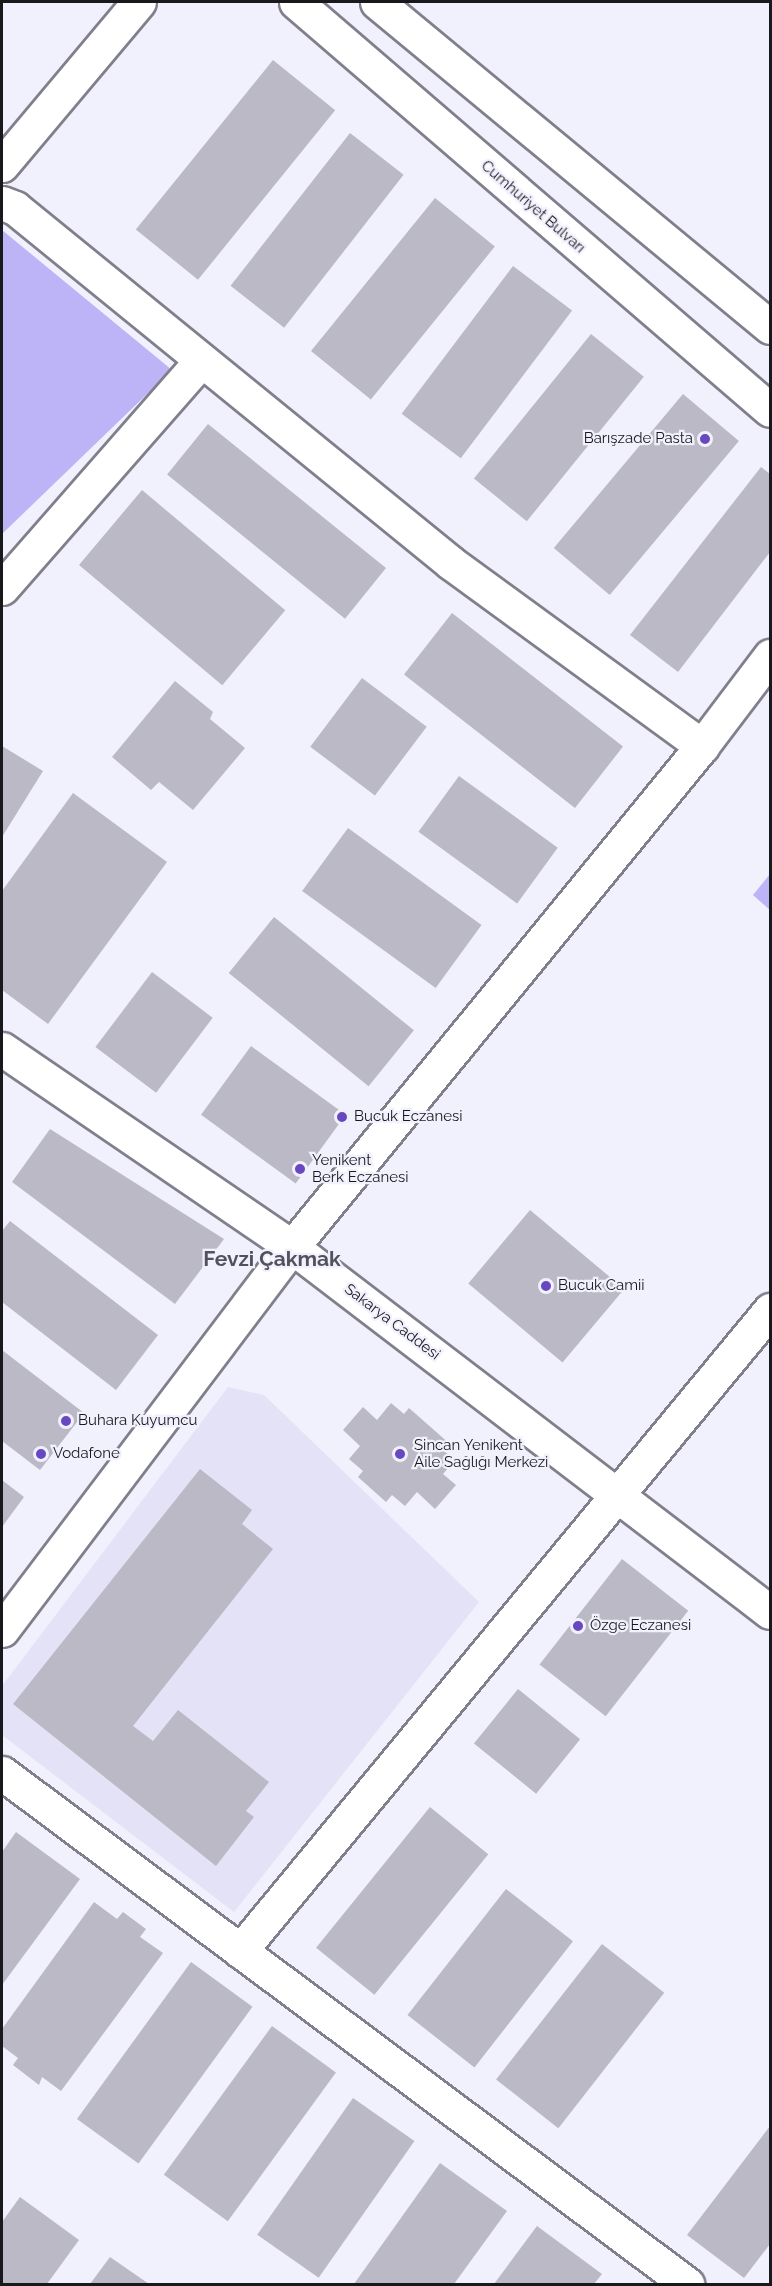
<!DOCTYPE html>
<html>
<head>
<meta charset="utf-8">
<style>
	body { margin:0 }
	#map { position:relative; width:772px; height:2286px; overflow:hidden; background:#f1f0fd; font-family:Raleway,sans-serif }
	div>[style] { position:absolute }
	.built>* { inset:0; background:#e4e2f6 }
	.green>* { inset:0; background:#bcb4f6 }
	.building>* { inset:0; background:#bab9c5; transform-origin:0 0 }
	.roads { filter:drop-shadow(2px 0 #807f8b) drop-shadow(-2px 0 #807f8b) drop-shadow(0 2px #807f8b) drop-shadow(0 -2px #807f8b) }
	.minor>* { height:33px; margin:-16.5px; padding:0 16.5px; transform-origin:16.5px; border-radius:16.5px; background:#fff }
	.major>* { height:33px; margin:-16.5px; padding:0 16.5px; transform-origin:16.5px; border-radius:16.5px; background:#fff }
	.dots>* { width:16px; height:16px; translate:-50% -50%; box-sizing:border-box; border:3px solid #f1f0fd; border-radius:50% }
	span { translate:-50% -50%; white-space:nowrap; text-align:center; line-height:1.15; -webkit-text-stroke:4.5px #f1f0fd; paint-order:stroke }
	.street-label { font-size:15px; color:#19181d }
	.poi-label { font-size:15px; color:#19181d }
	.right { translate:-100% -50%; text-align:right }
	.left { translate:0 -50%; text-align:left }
	.district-label { font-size:21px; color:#53525c; font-weight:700 }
	.frame { position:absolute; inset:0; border:3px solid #19181d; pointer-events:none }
</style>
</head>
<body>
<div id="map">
	<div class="built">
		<div style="clip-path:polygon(228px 1387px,264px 1395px,479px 1602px,234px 1912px,2px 1735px,2px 1686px)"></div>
	</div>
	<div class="green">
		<div style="clip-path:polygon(2px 230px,172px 370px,2px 534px)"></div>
		<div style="clip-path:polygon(770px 874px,770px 910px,753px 895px)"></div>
	</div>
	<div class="building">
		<div style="left:273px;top:60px;width:80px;height:218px;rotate:39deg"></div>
		<div style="left:350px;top:133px;width:68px;height:194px;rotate:38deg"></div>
		<div style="left:435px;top:198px;width:77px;height:197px;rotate:39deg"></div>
		<div style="left:513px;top:266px;width:74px;height:185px;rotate:37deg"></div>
		<div style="left:591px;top:334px;width:68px;height:186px;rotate:39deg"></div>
		<div style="left:683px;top:394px;width:73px;height:201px;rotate:40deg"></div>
		<div style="left:208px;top:424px;width:229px;height:65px;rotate:39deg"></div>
		<div style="clip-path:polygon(761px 467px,770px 474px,770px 552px,678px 672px,630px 635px)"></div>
		<div style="left:142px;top:490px;width:187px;height:98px;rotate:40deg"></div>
		<div style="left:452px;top:613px;width:217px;height:78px;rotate:38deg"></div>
		<div style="left:362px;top:678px;width:81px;height:86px;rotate:37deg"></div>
		<div style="clip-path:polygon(175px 681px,213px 712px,210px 719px,245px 748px,193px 810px,159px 782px,151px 790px,112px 757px)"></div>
		<div style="clip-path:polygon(2px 746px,43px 771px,2px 837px)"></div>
		<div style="left:459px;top:776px;width:122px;height:69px;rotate:36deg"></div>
		<div style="clip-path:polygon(73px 793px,167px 862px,48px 1024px,2px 990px,2px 891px)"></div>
		<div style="left:348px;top:828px;width:165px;height:78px;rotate:36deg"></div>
		<div style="left:274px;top:917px;width:180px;height:72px;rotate:39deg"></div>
		<div style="left:152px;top:972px;width:76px;height:94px;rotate:37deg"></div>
		<div style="left:251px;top:1046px;width:117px;height:85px;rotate:36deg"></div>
		<div style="clip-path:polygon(50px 1129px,224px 1239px,175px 1304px,12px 1182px)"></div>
		<div style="left:530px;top:1210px;width:123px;height:96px;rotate:40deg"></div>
		<div style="clip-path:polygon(10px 1221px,158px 1335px,116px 1390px,2px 1302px,2px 1231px)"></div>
		<div style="clip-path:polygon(2px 1350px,84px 1413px,40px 1470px,2px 1441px)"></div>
		<div style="clip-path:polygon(391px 1403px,404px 1414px,409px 1408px,451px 1445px,443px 1450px,455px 1460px,443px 1474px,456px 1485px,435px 1509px,417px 1492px,405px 1506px,392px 1495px,386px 1502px,358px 1477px,363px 1471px,349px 1459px,360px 1446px,343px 1430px,363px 1407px,377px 1420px)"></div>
		<div style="clip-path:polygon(200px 1469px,252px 1510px,242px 1524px,273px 1549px,133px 1726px,153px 1741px,178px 1710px,269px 1782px,246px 1811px,254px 1817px,216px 1866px,13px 1704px)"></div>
		<div style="clip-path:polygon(2px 1480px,24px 1497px,2px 1527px)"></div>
		<div style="left:622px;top:1559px;width:84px;height:134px;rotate:38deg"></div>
		<div style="left:518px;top:1689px;width:80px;height:70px;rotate:39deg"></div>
		<div style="left:430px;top:1807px;width:75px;height:181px;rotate:39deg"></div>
		<div style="clip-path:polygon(16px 1832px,80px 1879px,2px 1985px,2px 1852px)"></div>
		<div style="left:506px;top:1889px;width:85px;height:160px;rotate:38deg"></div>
		<div style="clip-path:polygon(94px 1902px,117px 1919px,123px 1912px,146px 1929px,140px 1937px,163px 1953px,61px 2091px,42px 2077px,39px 2085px,13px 2065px,18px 2058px,2px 2046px,2px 2029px)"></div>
		<div style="left:602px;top:1944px;width:79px;height:172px;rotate:38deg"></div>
		<div style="left:191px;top:1962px;width:76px;height:194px;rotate:36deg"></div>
		<div style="left:272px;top:2026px;width:79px;height:184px;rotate:36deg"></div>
		<div style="left:353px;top:2098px;width:75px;height:167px;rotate:35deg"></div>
		<div style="clip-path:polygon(770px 2126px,770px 2244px,744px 2278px,687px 2235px)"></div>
		<div style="clip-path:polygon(440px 2163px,507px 2211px,454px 2284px,354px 2284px)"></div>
		<div style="clip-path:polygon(20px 2197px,79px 2240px,47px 2284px,2px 2284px,2px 2222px)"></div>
		<div style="clip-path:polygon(537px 2226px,602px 2274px,594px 2284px,494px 2284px)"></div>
		<div style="clip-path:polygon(110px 2257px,149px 2284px,90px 2284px)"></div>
	</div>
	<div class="roads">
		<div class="minor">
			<div style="left:2px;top:165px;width:213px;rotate:-50deg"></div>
			<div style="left:2px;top:203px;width:14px;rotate:21deg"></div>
			<div style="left:15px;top:208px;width:562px;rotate:39.15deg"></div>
			<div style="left:451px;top:563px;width:311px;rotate:36.1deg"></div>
			<div style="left:2px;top:588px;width:300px;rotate:-48.8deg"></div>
			<div style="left:2px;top:1049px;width:351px;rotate:34.3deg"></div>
			<div style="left:292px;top:1247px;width:601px;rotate:37.37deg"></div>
			<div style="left:2px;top:1630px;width:480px;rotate:-52.9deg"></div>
			<div style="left:292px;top:1247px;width:647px;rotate:-50.7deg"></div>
			<div style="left:702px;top:746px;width:113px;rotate:-52.9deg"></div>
			<div style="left:2px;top:1773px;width:855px;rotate:36.72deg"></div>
			<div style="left:240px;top:1951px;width:832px;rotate:-50.41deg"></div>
		</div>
		<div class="major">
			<div style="left:296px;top:2px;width:625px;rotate:40.72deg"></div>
			<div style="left:377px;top:2px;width:510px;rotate:39.59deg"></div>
		</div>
	</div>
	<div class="dots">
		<div style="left:705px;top:439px;background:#6748c1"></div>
		<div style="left:342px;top:1117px;background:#6748c1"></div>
		<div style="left:300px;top:1169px;background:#6748c1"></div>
		<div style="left:546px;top:1286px;background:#6748c1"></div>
		<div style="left:66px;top:1421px;background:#6748c1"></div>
		<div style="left:41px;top:1454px;background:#6748c1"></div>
		<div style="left:400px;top:1454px;background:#6748c1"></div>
		<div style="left:578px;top:1626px;background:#6748c1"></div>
	</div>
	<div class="street-label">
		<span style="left:533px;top:207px;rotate:41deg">Cumhuriyet Bulvarı</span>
		<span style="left:392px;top:1322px;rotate:37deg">Sakarya Caddesi</span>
	</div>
	<div class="poi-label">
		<span class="right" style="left:693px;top:439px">Barışzade Pasta</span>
		<span class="left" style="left:354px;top:1117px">Bucuk Eczanesi</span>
		<span class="left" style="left:312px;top:1169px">Yenikent<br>Berk Eczanesi</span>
		<span class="left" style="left:558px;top:1286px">Bucuk Camii</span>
		<span class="left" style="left:78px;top:1421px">Buhara Kuyumcu</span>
		<span class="left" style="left:414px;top:1454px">Sincan Yenikent<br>Aile Sağlığı Merkezi</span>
		<span class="left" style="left:53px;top:1454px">Vodafone</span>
		<span class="left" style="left:590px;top:1626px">Özge Eczanesi</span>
	</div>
	<div class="district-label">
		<span style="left:272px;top:1259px">Fevzi Çakmak</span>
	</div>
	<div class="frame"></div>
</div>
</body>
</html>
